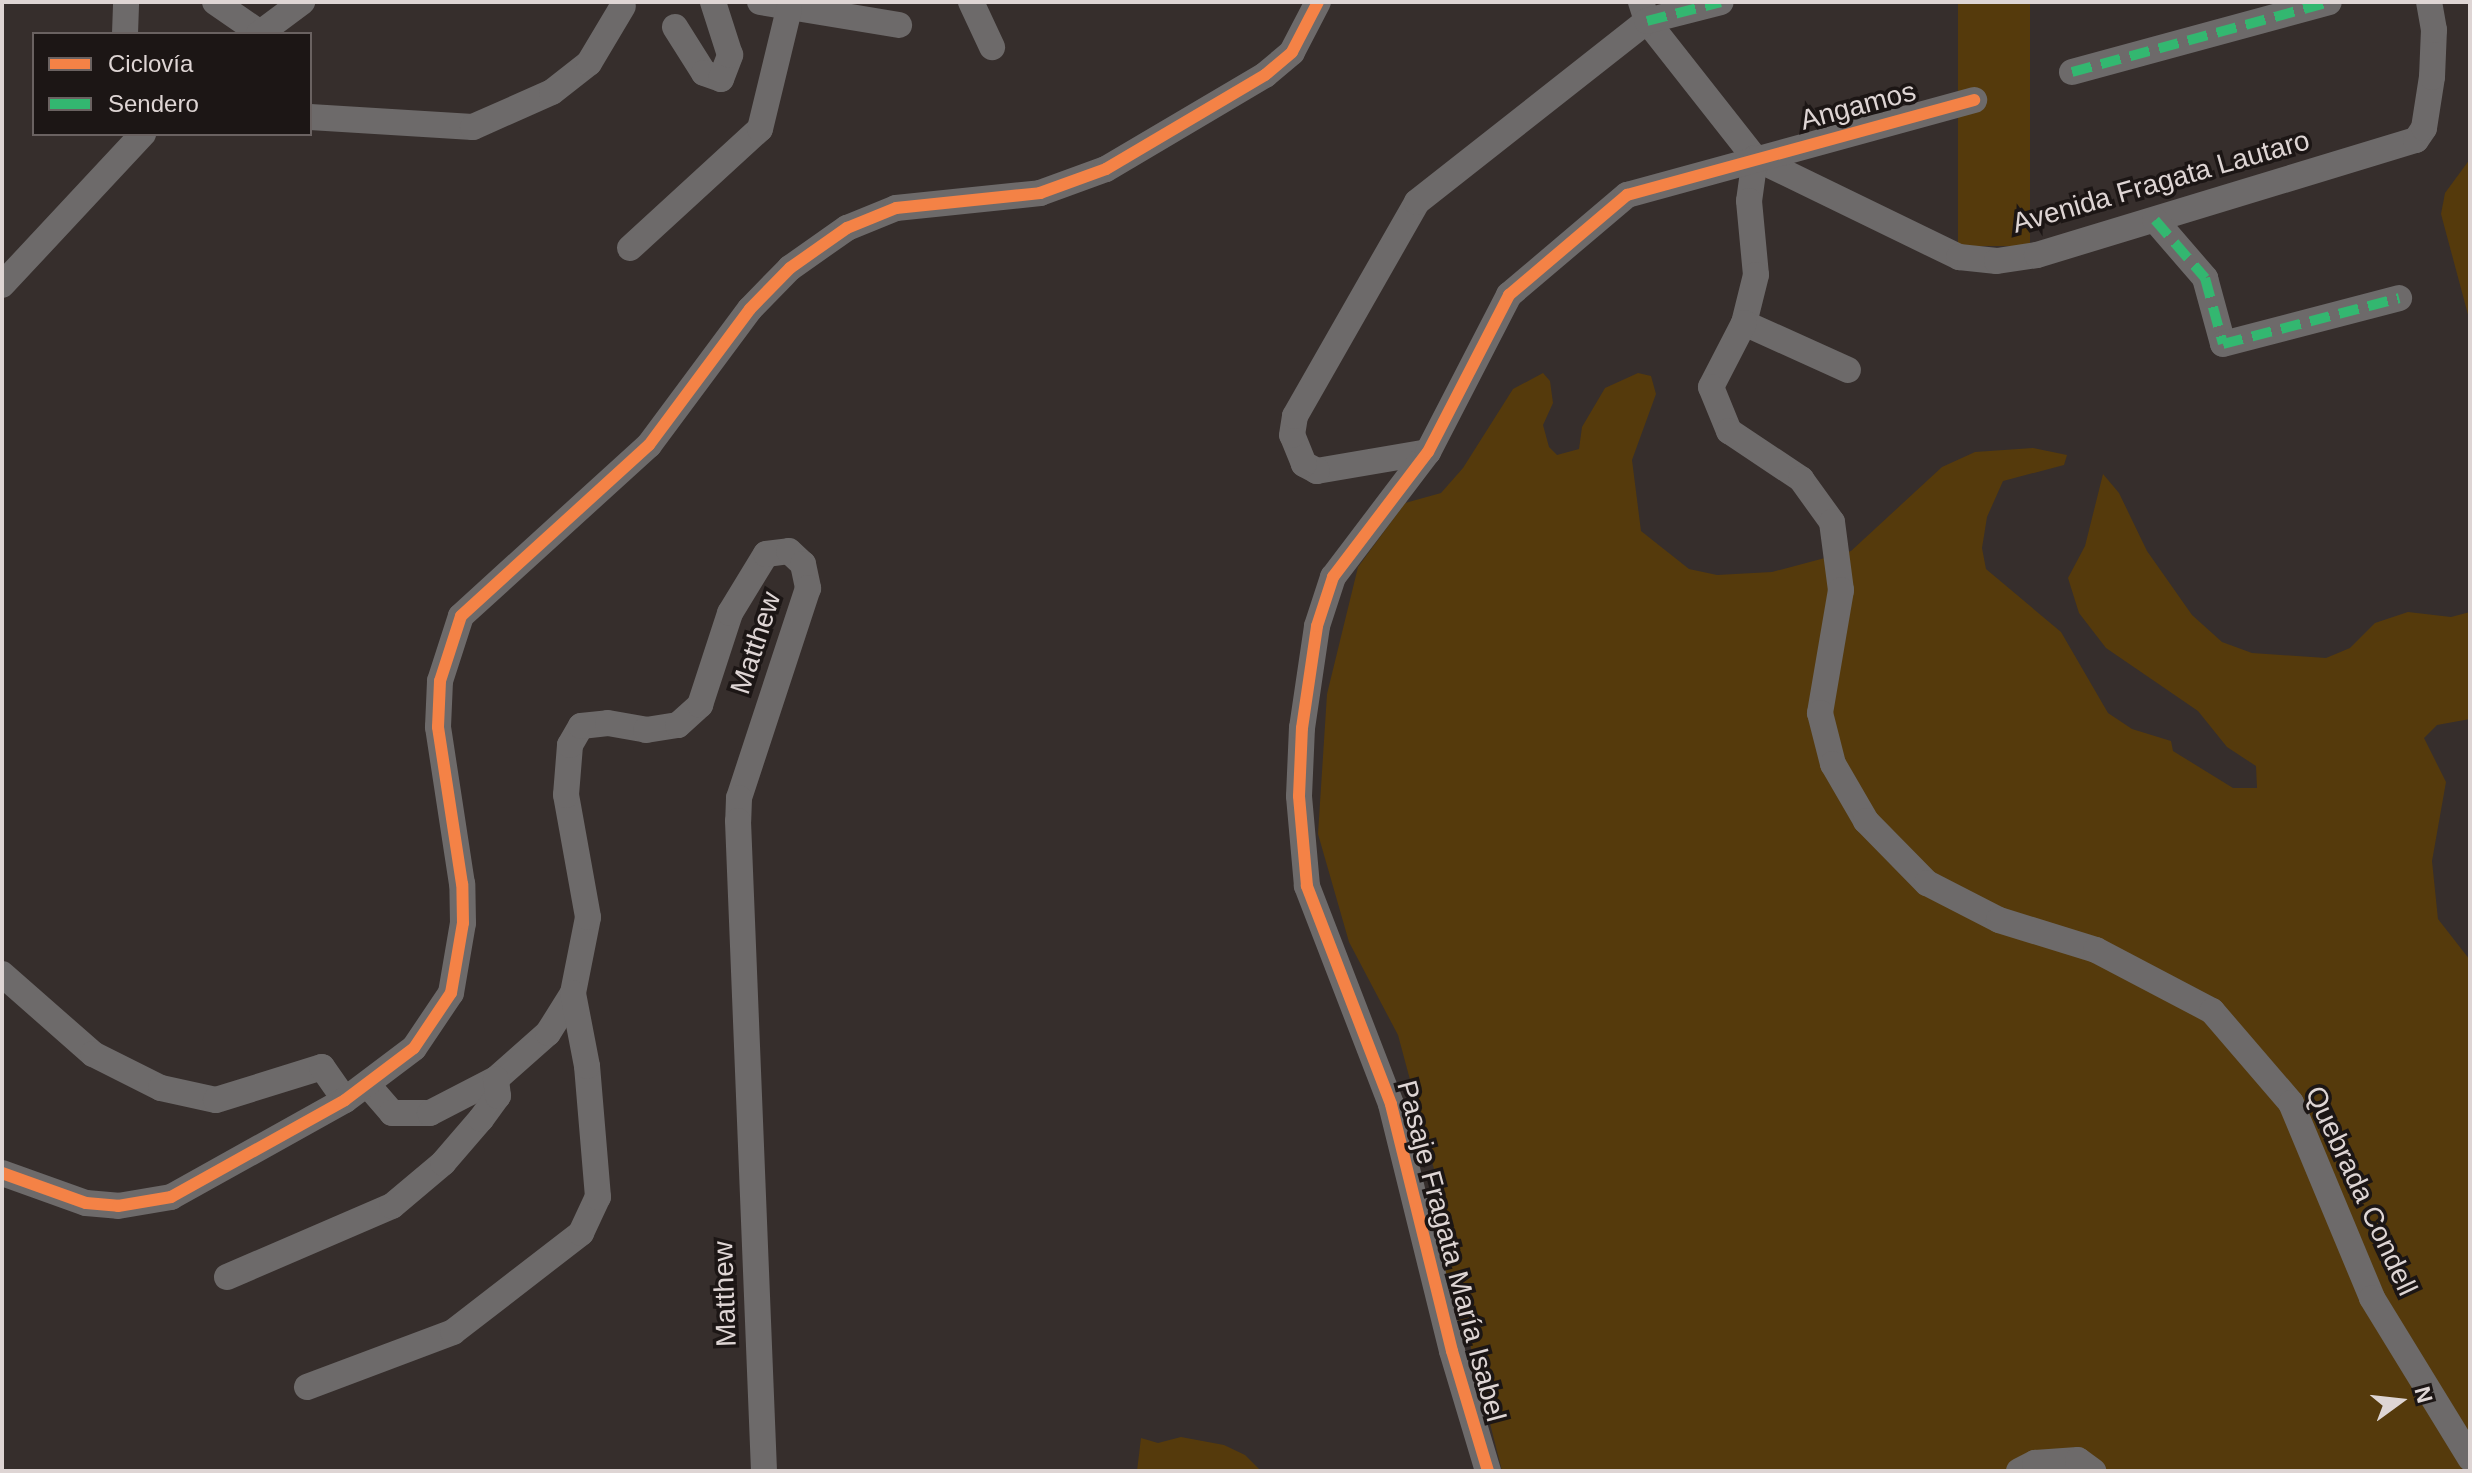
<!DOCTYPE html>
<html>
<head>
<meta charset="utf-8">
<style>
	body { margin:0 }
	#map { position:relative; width:2472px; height:1473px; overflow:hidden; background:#362e2c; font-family:Arial,sans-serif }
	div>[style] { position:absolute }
	.green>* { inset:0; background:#553a0c; transform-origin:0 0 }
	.minor>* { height:26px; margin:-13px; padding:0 13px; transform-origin:13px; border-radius:13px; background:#6d6a6a }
	.quiet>* { height:10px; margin-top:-5px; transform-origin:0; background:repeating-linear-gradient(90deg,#33b770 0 20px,transparent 0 30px) }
	.cycleway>* { height:12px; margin:-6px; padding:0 6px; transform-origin:6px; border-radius:6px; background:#f48246 }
	span { translate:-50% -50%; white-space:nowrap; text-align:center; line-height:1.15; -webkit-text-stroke:7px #1c1615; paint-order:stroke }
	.street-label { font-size:28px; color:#ded5d4 }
	.frame { position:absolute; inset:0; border:4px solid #ded5d4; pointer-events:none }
	.legend { position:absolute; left:32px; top:32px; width:280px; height:104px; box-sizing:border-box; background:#1c1615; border:2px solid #6a6261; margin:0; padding:10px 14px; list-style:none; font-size:24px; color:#ded5d4 }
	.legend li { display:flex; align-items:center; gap:16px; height:40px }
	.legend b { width:40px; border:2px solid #6a6261 }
	.north { position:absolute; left:2360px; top:1361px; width:80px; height:80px; -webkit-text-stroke:6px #1c1615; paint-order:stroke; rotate:75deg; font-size:22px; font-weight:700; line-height:32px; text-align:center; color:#ded5d4 }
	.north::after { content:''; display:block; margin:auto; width:28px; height:36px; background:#ded5d4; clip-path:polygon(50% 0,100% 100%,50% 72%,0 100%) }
</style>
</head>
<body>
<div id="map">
	<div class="green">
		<div style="left:1958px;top:2px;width:72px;height:244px"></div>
		<div style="clip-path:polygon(2470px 159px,2470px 322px,2441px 214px,2445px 193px)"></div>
		<div style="clip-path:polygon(1543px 373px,1550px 381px,1553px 403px,1543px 425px,1549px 447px,1557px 455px,1579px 449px,1582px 427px,1605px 388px,1638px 373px,1651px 376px,1656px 394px,1632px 460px,1641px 531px,1689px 569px,1717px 575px,1772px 572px,1851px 551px,1942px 467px,1975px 452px,2033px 448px,2067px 455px,2064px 465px,2003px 481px,1987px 517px,1982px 548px,1986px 569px,2061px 632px,2108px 713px,2132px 729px,2171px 741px,2173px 751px,2233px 788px,2257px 788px,2256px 766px,2227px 747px,2198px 711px,2106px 648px,2079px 613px,2068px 578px,2085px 546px,2103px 474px,2119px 493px,2147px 551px,2192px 615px,2222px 642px,2252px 653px,2326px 658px,2350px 648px,2375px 623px,2408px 612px,2451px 617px,2470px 612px,2470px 719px,2437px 725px,2424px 738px,2446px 782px,2432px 861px,2438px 919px,2470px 960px,2470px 1471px,1502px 1471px,1470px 1344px,1453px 1313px,1443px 1264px,1446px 1214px,1398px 1035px,1349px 942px,1318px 834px,1327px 694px,1358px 567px,1405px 503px,1441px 493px,1463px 468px,1513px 389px)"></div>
		<div style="clip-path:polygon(1181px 1437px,1224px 1445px,1245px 1455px,1261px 1471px,1137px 1471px,1141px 1438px,1158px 1443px)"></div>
	</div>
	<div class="minor">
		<div style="left:215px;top:2px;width:55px;rotate:34.6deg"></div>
		<div style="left:760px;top:2px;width:141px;rotate:9.4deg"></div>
		<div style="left:971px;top:2px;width:50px;rotate:65deg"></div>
		<div style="left:1641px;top:2px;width:20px;rotate:72deg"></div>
		<div style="left:1647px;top:21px;width:174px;rotate:51.8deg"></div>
		<div style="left:1755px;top:158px;width:227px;rotate:25.9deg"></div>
		<div style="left:1959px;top:257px;width:38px;rotate:6deg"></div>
		<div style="left:1997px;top:261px;width:40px;rotate:-8.5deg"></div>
		<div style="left:2037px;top:255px;width:396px;rotate:-16.9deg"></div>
		<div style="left:2416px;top:140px;width:14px;rotate:-56deg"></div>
		<div style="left:2424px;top:128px;width:52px;rotate:-81.1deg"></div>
		<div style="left:2432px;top:77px;width:47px;rotate:-87.6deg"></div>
		<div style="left:2434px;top:30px;width:28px;rotate:-100deg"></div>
		<div style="left:675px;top:27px;width:54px;rotate:57.8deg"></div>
		<div style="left:704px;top:73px;width:18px;rotate:19deg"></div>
		<div style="left:721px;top:79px;width:26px;rotate:-69deg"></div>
		<div style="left:730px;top:55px;width:56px;rotate:-107.8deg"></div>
		<div style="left:125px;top:34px;width:32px;rotate:-88deg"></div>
		<div style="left:259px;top:34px;width:54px;rotate:-36.7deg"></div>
		<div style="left:2072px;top:72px;width:266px;rotate:-15.2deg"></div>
		<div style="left:310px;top:117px;width:163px;rotate:3.5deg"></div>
		<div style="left:473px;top:127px;width:86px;rotate:-23.9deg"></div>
		<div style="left:552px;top:92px;width:47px;rotate:-38.1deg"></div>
		<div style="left:589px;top:63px;width:66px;rotate:-59.2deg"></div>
		<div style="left:1755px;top:158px;width:43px;rotate:97.9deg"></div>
		<div style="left:1749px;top:201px;width:74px;rotate:84.6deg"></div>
		<div style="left:1756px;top:275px;width:49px;rotate:104deg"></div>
		<div style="left:1744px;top:323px;width:114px;rotate:24.3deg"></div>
		<div style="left:2155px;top:220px;width:77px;rotate:49.2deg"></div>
		<div style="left:2205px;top:278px;width:68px;rotate:74.7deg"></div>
		<div style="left:2223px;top:344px;width:182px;rotate:-14.6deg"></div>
		<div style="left:630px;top:248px;width:176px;rotate:-42.5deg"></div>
		<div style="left:760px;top:129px;width:123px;rotate:-76.4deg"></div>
		<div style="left:2px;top:285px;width:207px;rotate:-47deg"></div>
		<div style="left:1744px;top:323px;width:72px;rotate:117.3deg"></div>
		<div style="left:1711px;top:387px;width:48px;rotate:67.8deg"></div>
		<div style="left:1729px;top:431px;width:87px;rotate:33.7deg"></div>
		<div style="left:1801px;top:479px;width:53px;rotate:54.2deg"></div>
		<div style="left:1832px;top:522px;width:69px;rotate:82.5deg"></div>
		<div style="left:1841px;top:590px;width:125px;rotate:99.7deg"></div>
		<div style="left:1820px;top:713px;width:53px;rotate:75.7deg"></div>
		<div style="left:1833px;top:764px;width:66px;rotate:59.9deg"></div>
		<div style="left:1866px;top:821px;width:87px;rotate:45.5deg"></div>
		<div style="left:1927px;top:883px;width:81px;rotate:27.2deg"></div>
		<div style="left:1999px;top:920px;width:102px;rotate:17.2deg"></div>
		<div style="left:2096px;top:950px;width:131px;rotate:27.7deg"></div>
		<div style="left:2212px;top:1011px;width:121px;rotate:49.3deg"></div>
		<div style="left:2291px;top:1103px;width:211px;rotate:67.4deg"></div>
		<div style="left:2372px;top:1298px;width:188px;rotate:58.5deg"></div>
		<div style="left:1428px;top:452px;width:113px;rotate:170.3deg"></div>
		<div style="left:1317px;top:471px;width:15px;rotate:-152deg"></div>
		<div style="left:1304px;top:464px;width:31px;rotate:-112deg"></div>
		<div style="left:1292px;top:435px;width:19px;rotate:-81deg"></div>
		<div style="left:1295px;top:416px;width:246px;rotate:-60.3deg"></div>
		<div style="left:1417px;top:202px;width:293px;rotate:-38.2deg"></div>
		<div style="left:1647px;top:21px;width:76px;rotate:-14.4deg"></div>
		<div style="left:2px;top:974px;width:121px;rotate:41.3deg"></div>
		<div style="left:93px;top:1054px;width:76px;rotate:26.6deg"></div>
		<div style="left:161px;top:1088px;width:56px;rotate:12.3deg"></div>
		<div style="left:216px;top:1100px;width:111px;rotate:-17.3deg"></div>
		<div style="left:322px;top:1067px;width:40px;rotate:55.1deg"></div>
		<div style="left:367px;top:1084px;width:38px;rotate:49deg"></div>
		<div style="left:392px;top:1113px;width:38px"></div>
		<div style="left:430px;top:1113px;width:74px;rotate:-27.3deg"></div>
		<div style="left:496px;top:1079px;width:69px;rotate:-41.5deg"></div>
		<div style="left:548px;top:1033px;width:47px;rotate:-58deg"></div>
		<div style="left:573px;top:993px;width:77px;rotate:-78.8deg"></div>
		<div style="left:588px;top:917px;width:124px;rotate:-100.2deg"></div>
		<div style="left:566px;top:795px;width:50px;rotate:-85.4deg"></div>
		<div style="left:570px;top:745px;width:22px;rotate:-60deg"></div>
		<div style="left:581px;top:726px;width:27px;rotate:-6deg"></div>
		<div style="left:608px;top:723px;width:39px;rotate:10deg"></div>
		<div style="left:646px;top:730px;width:32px;rotate:-9deg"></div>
		<div style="left:678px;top:725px;width:30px;rotate:-42deg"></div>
		<div style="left:700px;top:705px;width:97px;rotate:-71.9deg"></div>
		<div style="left:730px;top:613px;width:69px;rotate:-58.6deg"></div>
		<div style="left:766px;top:554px;width:23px;rotate:-7deg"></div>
		<div style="left:789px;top:551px;width:19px;rotate:43deg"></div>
		<div style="left:803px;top:564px;width:25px;rotate:78deg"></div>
		<div style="left:808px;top:588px;width:221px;rotate:108.2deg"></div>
		<div style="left:739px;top:798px;width:23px;rotate:92deg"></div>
		<div style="left:738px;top:821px;width:651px;rotate:87.71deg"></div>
		<div style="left:2px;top:1173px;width:89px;rotate:19.7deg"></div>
		<div style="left:86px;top:1203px;width:32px;rotate:5deg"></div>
		<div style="left:118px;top:1206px;width:54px;rotate:-9.6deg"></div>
		<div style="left:171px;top:1197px;width:199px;rotate:-29.1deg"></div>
		<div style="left:345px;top:1100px;width:86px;rotate:-37deg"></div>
		<div style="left:414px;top:1048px;width:66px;rotate:-56.1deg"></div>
		<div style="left:451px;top:993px;width:71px;rotate:-80.3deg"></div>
		<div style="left:463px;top:923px;width:39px;rotate:-91deg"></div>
		<div style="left:462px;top:884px;width:159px;rotate:-98.7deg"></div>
		<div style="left:438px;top:727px;width:46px;rotate:-87.5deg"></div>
		<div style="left:440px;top:681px;width:68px;rotate:-72.1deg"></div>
		<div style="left:461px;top:616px;width:254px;rotate:-42.3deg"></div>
		<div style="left:649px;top:445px;width:169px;rotate:-53.4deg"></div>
		<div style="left:750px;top:309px;width:57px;rotate:-45.7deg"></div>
		<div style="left:790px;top:268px;width:70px;rotate:-35.1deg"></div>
		<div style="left:847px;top:228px;width:53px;rotate:-22.2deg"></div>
		<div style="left:896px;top:208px;width:145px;rotate:-5.9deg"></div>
		<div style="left:1040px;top:193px;width:70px;rotate:-20deg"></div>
		<div style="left:1106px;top:169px;width:185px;rotate:-30.6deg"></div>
		<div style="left:1265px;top:75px;width:35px;rotate:-40deg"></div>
		<div style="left:1292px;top:52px;width:56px;rotate:-62.5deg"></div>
		<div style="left:227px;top:1277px;width:180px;rotate:-23.3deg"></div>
		<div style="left:392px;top:1206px;width:67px;rotate:-40.1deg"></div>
		<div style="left:443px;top:1163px;width:58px;rotate:-49.2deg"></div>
		<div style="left:481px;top:1119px;width:29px;rotate:-54deg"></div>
		<div style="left:498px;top:1096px;width:17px;rotate:-97deg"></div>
		<div style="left:307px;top:1387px;width:156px;rotate:-20.6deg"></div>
		<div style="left:453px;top:1332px;width:162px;rotate:-37.7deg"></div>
		<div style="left:581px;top:1233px;width:40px;rotate:-65deg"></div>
		<div style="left:598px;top:1197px;width:131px;rotate:-94.8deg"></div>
		<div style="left:587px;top:1066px;width:74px;rotate:-100.9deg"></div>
		<div style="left:1488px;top:1471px;width:125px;rotate:-106.7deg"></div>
		<div style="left:1452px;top:1351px;width:254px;rotate:-103.9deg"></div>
		<div style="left:1391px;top:1104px;width:234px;rotate:-111.1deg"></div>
		<div style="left:1307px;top:886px;width:90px;rotate:-95.1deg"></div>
		<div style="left:1299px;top:796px;width:68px;rotate:-87.5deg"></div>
		<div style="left:1302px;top:728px;width:103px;rotate:-81.6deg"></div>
		<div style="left:1317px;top:626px;width:52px;rotate:-71.9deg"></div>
		<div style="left:1333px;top:577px;width:157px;rotate:-52.8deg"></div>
		<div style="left:1428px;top:452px;width:177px;rotate:-62.7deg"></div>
		<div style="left:1509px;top:295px;width:155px;rotate:-40.3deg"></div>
		<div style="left:1627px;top:195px;width:360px;rotate:-15.3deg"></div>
		<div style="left:2019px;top:1471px;width:18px;rotate:-27deg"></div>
		<div style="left:2035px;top:1463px;width:43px;rotate:-4deg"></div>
		<div style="left:2078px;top:1460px;width:19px;rotate:36deg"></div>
	</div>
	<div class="quiet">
		<div style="left:1647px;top:21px;width:76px;rotate:-14.4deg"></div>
		<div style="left:2072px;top:72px;width:266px;rotate:-15.2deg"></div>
		<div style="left:2155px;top:220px;width:77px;rotate:49.2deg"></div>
		<div style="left:2205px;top:278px;width:68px;rotate:74.7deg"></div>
		<div style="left:2223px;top:344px;width:182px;rotate:-14.6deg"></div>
	</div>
	<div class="cycleway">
		<div style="left:2px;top:1173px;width:89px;rotate:19.7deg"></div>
		<div style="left:86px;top:1203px;width:32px;rotate:5deg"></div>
		<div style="left:118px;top:1206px;width:54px;rotate:-9.6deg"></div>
		<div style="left:171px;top:1197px;width:199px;rotate:-29.1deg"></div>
		<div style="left:345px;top:1100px;width:86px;rotate:-37deg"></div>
		<div style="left:414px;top:1048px;width:66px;rotate:-56.1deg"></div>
		<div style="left:451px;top:993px;width:71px;rotate:-80.3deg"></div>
		<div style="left:463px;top:923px;width:39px;rotate:-91deg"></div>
		<div style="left:462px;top:884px;width:159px;rotate:-98.7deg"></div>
		<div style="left:438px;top:727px;width:46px;rotate:-87.5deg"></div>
		<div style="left:440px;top:681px;width:68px;rotate:-72.1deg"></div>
		<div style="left:461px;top:616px;width:254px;rotate:-42.3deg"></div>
		<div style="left:649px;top:445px;width:169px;rotate:-53.4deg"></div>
		<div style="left:750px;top:309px;width:57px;rotate:-45.7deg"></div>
		<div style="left:790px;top:268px;width:70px;rotate:-35.1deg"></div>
		<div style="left:847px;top:228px;width:53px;rotate:-22.2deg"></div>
		<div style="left:896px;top:208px;width:145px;rotate:-5.9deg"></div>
		<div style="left:1040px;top:193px;width:70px;rotate:-20deg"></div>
		<div style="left:1106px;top:169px;width:185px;rotate:-30.6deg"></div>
		<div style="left:1265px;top:75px;width:35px;rotate:-40deg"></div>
		<div style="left:1292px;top:52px;width:56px;rotate:-62.5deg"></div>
		<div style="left:1488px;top:1471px;width:125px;rotate:-106.7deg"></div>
		<div style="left:1452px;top:1351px;width:254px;rotate:-103.9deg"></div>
		<div style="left:1391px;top:1104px;width:234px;rotate:-111.1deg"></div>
		<div style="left:1307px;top:886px;width:90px;rotate:-95.1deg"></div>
		<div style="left:1299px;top:796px;width:68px;rotate:-87.5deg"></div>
		<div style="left:1302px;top:728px;width:103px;rotate:-81.6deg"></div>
		<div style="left:1317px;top:626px;width:52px;rotate:-71.9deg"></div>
		<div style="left:1333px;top:577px;width:157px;rotate:-52.8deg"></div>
		<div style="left:1428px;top:452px;width:177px;rotate:-62.7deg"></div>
		<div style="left:1509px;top:295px;width:155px;rotate:-40.3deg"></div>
		<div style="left:1627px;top:195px;width:360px;rotate:-15.3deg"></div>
	</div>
	<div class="street-label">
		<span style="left:1858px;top:106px;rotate:-15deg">Angamos</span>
		<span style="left:2161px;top:182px;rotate:-16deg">Avenida Fragata Lautaro</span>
		<span style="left:756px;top:643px;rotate:-72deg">Matthew</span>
		<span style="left:2361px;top:1191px;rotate:65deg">Quebrada Condell</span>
		<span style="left:1451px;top:1251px;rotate:75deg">Pasaje Fragata María Isabel</span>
		<span style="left:725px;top:1294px;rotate:-92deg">Matthew</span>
	</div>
	<div class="frame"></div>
	<ul class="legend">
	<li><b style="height:10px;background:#f48246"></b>Ciclovía</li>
	<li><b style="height:10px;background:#33b770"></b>Sendero</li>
	</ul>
	<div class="north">N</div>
</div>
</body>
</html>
